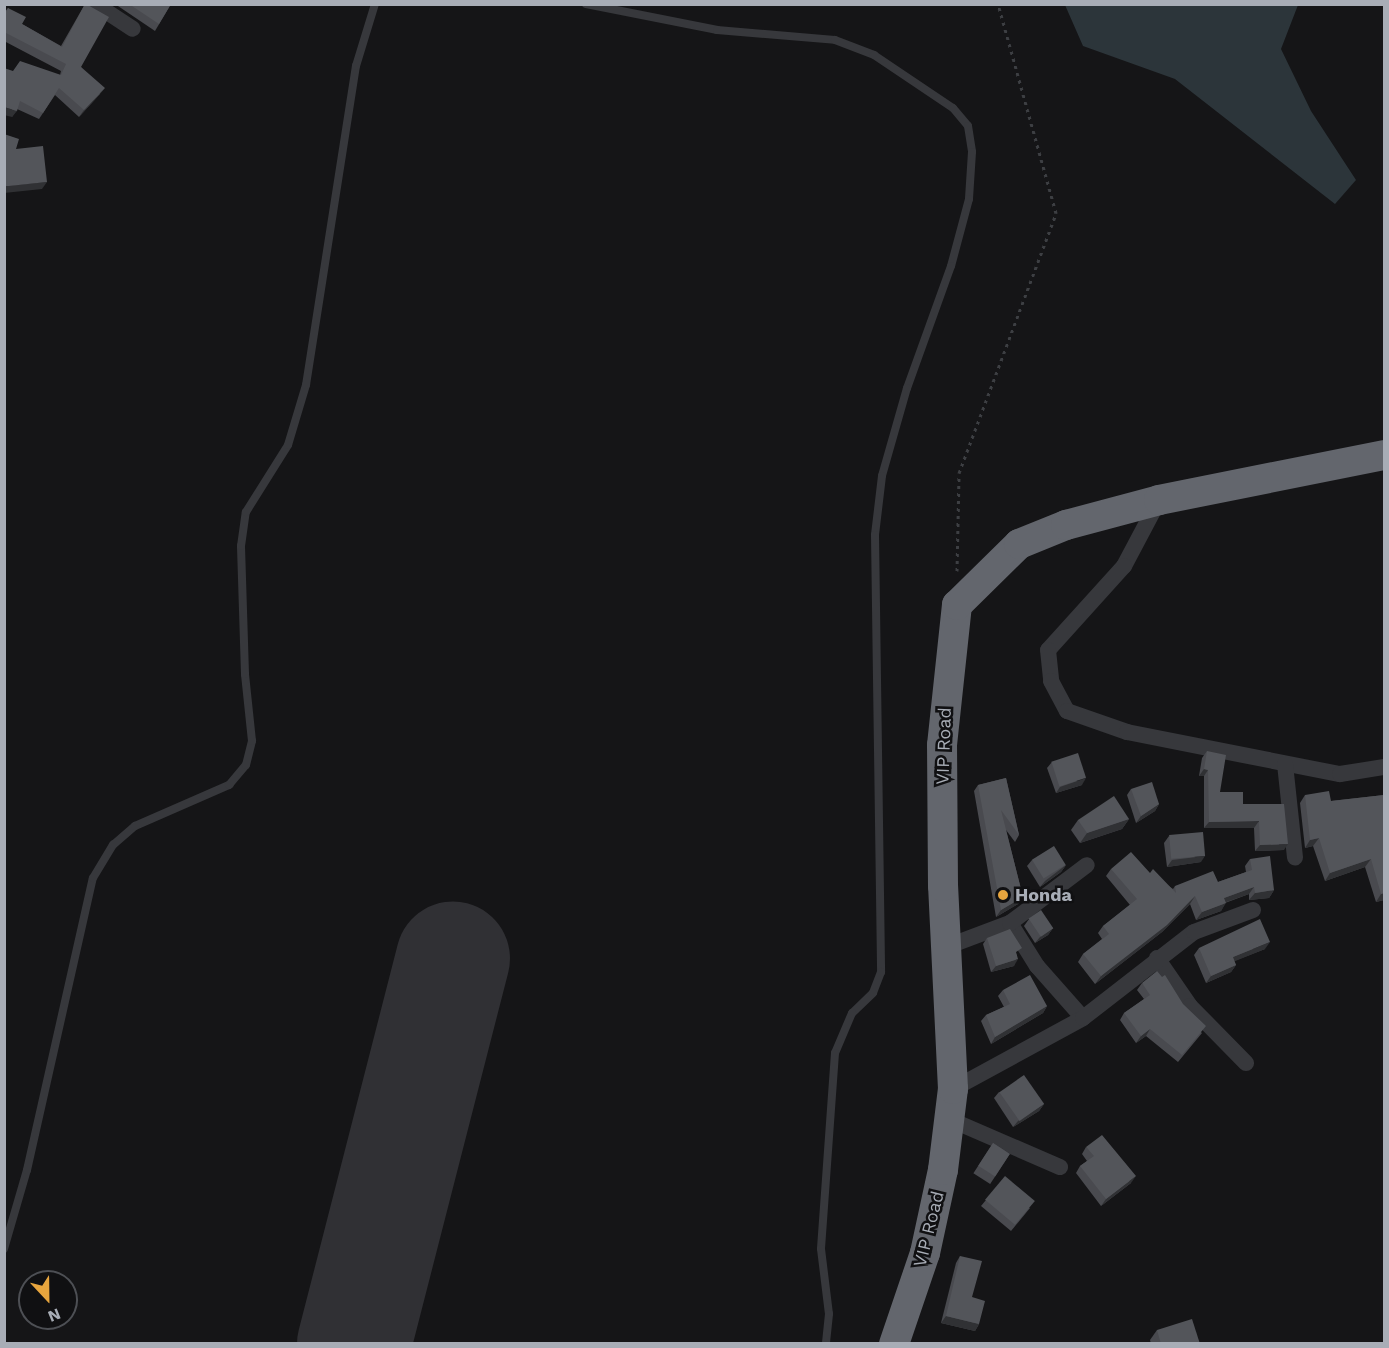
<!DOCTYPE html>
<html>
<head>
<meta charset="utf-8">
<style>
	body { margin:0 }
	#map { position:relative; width:1389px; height:1348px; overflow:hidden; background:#151517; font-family:"Work Sans",sans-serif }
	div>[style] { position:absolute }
	.water>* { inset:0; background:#2c353a }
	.runway>* { height:114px; margin:-57px; padding:0 57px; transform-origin:57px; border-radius:57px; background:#303034 }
	.path>* { height:3px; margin-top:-1.5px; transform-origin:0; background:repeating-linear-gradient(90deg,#3d3f43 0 3px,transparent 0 7.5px) }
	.lane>* { height:8px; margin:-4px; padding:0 4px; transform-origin:4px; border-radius:4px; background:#37383c }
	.street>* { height:16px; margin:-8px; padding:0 8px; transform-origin:8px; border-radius:8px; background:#37383c }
	.highway>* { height:30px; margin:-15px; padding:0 15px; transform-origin:15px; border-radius:15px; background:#63666d }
	.wall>* { inset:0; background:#494a4f; transform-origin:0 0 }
	.shaded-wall>* { inset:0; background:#303134 }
	.building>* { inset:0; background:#53555a; transform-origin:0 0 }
	.dots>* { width:16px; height:16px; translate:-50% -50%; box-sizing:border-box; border:3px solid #101012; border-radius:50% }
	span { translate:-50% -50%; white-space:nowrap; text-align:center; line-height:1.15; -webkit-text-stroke:5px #101012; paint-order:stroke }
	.street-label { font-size:18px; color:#a8adb6 }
	.poi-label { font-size:18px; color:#a8adb6; font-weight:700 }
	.left { translate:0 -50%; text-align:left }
	.frame { position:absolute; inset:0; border:6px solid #a8adb6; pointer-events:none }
	.north { position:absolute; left:18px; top:1270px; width:60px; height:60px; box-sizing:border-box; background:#101012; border:2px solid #4d4f54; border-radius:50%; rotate:158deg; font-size:16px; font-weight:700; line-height:24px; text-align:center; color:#a8adb6 }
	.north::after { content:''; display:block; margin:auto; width:21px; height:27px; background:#e7a53e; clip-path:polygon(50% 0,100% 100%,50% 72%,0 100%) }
</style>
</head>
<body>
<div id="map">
	<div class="water">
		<div style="clip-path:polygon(1065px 5px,1298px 5px,1281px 49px,1311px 111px,1356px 180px,1335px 204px,1175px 79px,1083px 46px)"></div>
	</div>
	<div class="runway">
		<div style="left:354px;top:1344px;width:398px;rotate:-75.6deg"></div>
	</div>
	<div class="path">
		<div style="left:957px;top:571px;width:98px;rotate:-88.8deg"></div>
		<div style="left:959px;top:473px;width:278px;rotate:-69.5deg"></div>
		<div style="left:1056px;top:213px;width:217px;rotate:-105.5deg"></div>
	</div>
	<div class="lane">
		<div style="left:586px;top:4px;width:134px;rotate:11.2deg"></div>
		<div style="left:717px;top:30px;width:118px;rotate:4.8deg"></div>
		<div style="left:835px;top:40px;width:42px;rotate:21deg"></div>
		<div style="left:874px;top:55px;width:95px;rotate:33.9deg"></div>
		<div style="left:953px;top:108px;width:23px;rotate:50deg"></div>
		<div style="left:968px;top:126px;width:26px;rotate:81deg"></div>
		<div style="left:972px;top:152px;width:47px;rotate:93.7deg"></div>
		<div style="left:969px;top:199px;width:69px;rotate:105deg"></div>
		<div style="left:951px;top:266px;width:130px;rotate:109.8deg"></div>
		<div style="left:907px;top:388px;width:91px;rotate:105.9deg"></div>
		<div style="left:882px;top:476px;width:59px;rotate:96.8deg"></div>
		<div style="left:875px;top:535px;width:437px;rotate:89.2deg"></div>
		<div style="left:881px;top:972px;width:22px;rotate:111deg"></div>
		<div style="left:873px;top:993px;width:29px;rotate:136deg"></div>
		<div style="left:852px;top:1013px;width:43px;rotate:113deg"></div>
		<div style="left:835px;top:1053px;width:196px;rotate:94.1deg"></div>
		<div style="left:821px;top:1249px;width:65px;rotate:83deg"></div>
		<div style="left:829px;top:1314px;width:30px;rotate:96deg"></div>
		<div style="left:4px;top:1249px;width:82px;rotate:-73.8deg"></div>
		<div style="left:27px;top:1170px;width:299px;rotate:-77.3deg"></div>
		<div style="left:93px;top:878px;width:39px;rotate:-59deg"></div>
		<div style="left:113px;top:845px;width:29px;rotate:-41deg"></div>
		<div style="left:135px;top:826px;width:103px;rotate:-23.6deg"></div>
		<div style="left:229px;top:785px;width:26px;rotate:-50deg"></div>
		<div style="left:246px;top:765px;width:25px;rotate:-76deg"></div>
		<div style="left:252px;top:741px;width:67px;rotate:-96deg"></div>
		<div style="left:245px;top:674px;width:128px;rotate:-91.8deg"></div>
		<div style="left:241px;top:546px;width:34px;rotate:-82deg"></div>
		<div style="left:246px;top:512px;width:79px;rotate:-57.9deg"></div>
		<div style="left:288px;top:445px;width:63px;rotate:-73.3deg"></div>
		<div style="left:306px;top:385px;width:323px;rotate:-81.1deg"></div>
		<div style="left:356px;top:66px;width:65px;rotate:-73deg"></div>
	</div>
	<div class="street">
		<div style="left:95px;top:4px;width:45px;rotate:33.3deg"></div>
		<div style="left:1159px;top:500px;width:75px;rotate:117.9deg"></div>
		<div style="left:1124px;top:566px;width:113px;rotate:132.1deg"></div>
		<div style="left:1048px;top:650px;width:31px;rotate:84deg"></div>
		<div style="left:1051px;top:681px;width:34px;rotate:62deg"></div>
		<div style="left:1067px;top:711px;width:64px;rotate:19.3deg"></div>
		<div style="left:1127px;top:732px;width:217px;rotate:11.2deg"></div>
		<div style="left:1340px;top:774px;width:45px;rotate:-9deg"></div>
		<div style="left:1285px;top:764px;width:94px;rotate:83.9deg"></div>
		<div style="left:1010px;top:923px;width:51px;rotate:57.9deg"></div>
		<div style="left:1037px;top:966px;width:69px;rotate:48.5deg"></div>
		<div style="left:946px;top:947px;width:68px;rotate:-20.6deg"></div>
		<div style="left:1010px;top:923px;width:96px;rotate:-37deg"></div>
		<div style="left:1157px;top:958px;width:58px;rotate:55.5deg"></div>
		<div style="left:1190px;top:1006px;width:80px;rotate:45.5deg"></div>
		<div style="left:953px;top:1089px;width:148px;rotate:-28.6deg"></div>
		<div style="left:1083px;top:1018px;width:140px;rotate:-37.8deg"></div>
		<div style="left:1194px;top:932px;width:63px;rotate:-20.4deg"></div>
		<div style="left:949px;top:1119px;width:121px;rotate:23.4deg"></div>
	</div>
	<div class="highway">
		<div style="left:894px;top:1344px;width:96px;rotate:-71.2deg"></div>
		<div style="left:925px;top:1253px;width:85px;rotate:-77.8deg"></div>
		<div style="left:943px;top:1170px;width:82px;rotate:-83deg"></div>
		<div style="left:953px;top:1089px;width:203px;rotate:-92.8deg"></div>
		<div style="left:943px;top:886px;width:141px;rotate:-90.4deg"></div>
		<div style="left:942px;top:745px;width:141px;rotate:-83.9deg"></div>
		<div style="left:957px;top:605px;width:87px;rotate:-44.5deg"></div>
		<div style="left:1019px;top:544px;width:51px;rotate:-22deg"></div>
		<div style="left:1066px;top:525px;width:96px;rotate:-15deg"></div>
		<div style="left:1159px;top:500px;width:229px;rotate:-11.3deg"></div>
	</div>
	<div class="wall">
		<div style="clip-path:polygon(85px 4px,81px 67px,100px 94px,79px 117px,55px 95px,39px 119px,17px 109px,12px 117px,13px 71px,60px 75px,61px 71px,4px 41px,4px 13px,8px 8px,22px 24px,61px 46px)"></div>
		<div style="clip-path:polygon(115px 4px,171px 4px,155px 31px)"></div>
		<div style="clip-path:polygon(1207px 751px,1220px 792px,1243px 804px,1284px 850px,1255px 851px,1254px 828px,1204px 828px,1204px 776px,1199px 776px,1202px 758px)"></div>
		<div style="clip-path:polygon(1052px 762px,1082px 785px,1056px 793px,1047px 768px)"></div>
		<div style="clip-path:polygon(1006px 778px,1019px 835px,1015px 842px,1006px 830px,1023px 897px,1018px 904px,996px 917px,974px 791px,978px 785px)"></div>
		<div style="clip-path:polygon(1131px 789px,1159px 804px,1155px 811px,1136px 823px,1127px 795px)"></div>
		<div style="clip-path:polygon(1305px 795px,1331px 801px,1384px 795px,1384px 900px,1376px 902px,1365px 867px,1325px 881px,1313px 846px,1305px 848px,1300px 803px)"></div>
		<div style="clip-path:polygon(1129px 819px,1122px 829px,1080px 843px,1071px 830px,1078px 820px)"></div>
		<div style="clip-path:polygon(1169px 836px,1201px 862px,1167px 867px,1164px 843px)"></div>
		<div style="clip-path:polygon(1250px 859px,1274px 890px,1269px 898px,1249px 900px,1249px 894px,1225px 903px,1221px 911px,1196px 920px,1190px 904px,1162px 932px,1095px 984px,1078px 962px,1083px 954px,1102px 939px,1098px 933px,1103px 926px,1130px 905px,1106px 876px,1111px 869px,1150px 873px,1173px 889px,1175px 886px,1218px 882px,1246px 872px,1245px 866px)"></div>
		<div style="clip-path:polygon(1032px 860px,1066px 865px,1061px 872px,1040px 887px,1027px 866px)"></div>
		<div style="clip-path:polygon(1029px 919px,1053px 928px,1048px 935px,1035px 943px,1024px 926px)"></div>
		<div style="clip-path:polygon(987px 938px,1017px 955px,1014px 966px,991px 972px,983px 944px)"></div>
		<div style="clip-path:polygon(1199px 948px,1265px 949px,1234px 961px,1236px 965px,1231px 972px,1206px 983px,1194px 955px)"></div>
		<div style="clip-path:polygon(1142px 983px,1202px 1033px,1178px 1062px,1146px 1036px,1136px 1043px,1120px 1020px,1124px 1013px,1144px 999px,1137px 990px)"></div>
		<div style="clip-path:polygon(1003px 990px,1047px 1006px,1043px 1013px,991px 1044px,981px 1021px,986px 1015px,1004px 1007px,998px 996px)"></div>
		<div style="clip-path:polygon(999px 1092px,1044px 1104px,1039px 1111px,1013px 1127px,994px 1098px)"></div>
		<div style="left:993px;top:1143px;width:20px;height:36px;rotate:33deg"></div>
		<div style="clip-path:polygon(1086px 1147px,1131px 1183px,1101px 1206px,1076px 1173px,1080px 1166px,1087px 1161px,1082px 1154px)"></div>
		<div style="clip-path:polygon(986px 1200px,1030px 1208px,1011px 1231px,981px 1206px)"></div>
		<div style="clip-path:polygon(960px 1256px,979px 1324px,975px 1331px,941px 1323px,956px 1263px)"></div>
		<div style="clip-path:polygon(1157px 1330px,1200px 1344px,1151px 1344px,1150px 1340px)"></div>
	</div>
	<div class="shaded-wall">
		<div style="clip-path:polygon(105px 88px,100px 94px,79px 117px,84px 110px)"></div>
		<div style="clip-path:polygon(4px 107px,17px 111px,12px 117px,4px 115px)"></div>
		<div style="clip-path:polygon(47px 182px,42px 189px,4px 193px,4px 186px)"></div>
		<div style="clip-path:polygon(1204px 769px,1208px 770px,1204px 776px,1199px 776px)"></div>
		<div style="clip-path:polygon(1086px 778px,1082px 785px,1056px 793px,1060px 787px)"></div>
		<div style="clip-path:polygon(1159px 804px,1155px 811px,1136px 823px,1141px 816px)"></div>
		<div style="clip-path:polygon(1129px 819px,1122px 829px,1080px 843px,1087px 833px)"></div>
		<div style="clip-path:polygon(1259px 821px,1254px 828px,1204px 828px,1209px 822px)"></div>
		<div style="clip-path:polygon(1319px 838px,1313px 846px,1305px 848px,1310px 840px)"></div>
		<div style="clip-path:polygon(1288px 844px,1284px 850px,1255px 851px,1260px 845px)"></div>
		<div style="clip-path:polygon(1205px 856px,1201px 862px,1167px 867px,1172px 860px)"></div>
		<div style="clip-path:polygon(1371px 859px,1365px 867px,1325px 881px,1330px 873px)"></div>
		<div style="clip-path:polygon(1066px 865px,1061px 872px,1040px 887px,1045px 881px)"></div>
		<div style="clip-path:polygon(1254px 887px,1249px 894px,1218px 905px,1224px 898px)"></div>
		<div style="clip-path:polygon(1274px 890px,1269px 898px,1249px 900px,1255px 893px)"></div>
		<div style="clip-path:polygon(1384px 893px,1384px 900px,1376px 902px,1381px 894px)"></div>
		<div style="clip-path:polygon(1195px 896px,1190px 904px,1162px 932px,1095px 984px,1101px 976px)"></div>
		<div style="clip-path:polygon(1023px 897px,1018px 904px,996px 917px,1001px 910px)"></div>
		<div style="clip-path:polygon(1226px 903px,1221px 911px,1196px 920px,1202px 912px)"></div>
		<div style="clip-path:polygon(1053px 928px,1048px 935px,1035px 943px,1040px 937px)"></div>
		<div style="clip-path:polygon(1270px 942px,1265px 949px,1228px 964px,1233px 957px)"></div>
		<div style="clip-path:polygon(1018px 959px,1014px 966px,991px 972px,996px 966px)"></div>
		<div style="clip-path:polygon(1236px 965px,1231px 972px,1206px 983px,1211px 976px)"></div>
		<div style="clip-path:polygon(1047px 1006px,1043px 1013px,991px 1044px,995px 1037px)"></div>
		<div style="clip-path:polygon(1150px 1029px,1146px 1036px,1136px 1043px,1141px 1036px)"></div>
		<div style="clip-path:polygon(1044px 1104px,1039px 1111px,1013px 1127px,1018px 1121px)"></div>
		<div style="clip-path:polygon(1136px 1176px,1131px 1183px,1101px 1206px,1106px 1199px)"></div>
		<div style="clip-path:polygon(946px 1316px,979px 1324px,975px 1331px,941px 1323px)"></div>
	</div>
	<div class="building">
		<div style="clip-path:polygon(85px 4px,86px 4px,109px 17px,81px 67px,105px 88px,84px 110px,59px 88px,43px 113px,20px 101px,17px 111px,4px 107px,4px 68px,13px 71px,20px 61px,61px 75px,66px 64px,4px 32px,4px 15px,8px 8px,26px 17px,22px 24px,62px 47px)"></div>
		<div style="clip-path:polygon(129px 4px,171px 4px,159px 24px)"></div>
		<div style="clip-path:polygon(4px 134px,19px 139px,16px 149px,43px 146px,47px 182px,9px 186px,4px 186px)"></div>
		<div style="clip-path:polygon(1207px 751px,1226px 755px,1220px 792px,1243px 792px,1243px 804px,1284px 804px,1288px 844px,1260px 845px,1259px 821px,1209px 822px,1208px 770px,1204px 769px)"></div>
		<div style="left:1078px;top:753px;width:26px;height:28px;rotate:72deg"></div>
		<div style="clip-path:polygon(1006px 778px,1019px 835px,1001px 810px,1023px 897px,1001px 910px,978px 785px)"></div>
		<div style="clip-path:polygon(1152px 782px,1159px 804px,1141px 816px,1131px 789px)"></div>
		<div style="clip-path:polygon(1329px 791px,1331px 801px,1384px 795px,1384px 893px,1381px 894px,1371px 859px,1330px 873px,1319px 838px,1310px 840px,1305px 795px)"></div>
		<div style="clip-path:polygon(1114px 796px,1129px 819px,1087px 833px,1078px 820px)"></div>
		<div style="left:1203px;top:832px;width:24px;height:34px;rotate:85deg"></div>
		<div style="left:1054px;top:846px;width:22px;height:26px;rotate:58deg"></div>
		<div style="clip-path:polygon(1131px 852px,1150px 873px,1153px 869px,1176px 893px,1175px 886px,1213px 871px,1218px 882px,1252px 870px,1250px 859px,1270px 856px,1274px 890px,1255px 893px,1254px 887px,1224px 898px,1226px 903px,1202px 912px,1195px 896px,1167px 925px,1101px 976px,1083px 954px,1109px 934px,1103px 926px,1137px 899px,1111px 869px)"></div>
		<div style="left:1041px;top:910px;width:22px;height:15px;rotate:56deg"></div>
		<div style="clip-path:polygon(1260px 919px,1270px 942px,1233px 957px,1236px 965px,1211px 976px,1199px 948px)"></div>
		<div style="clip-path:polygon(1010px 929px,1022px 948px,1016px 952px,1018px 959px,996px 966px,987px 938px)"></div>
		<div style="clip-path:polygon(1157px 971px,1162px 977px,1165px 975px,1183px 1004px,1206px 1026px,1182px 1055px,1150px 1029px,1141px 1036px,1124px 1013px,1150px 995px,1142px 983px)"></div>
		<div style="clip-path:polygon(1030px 975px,1047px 1006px,995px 1037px,986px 1015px,1010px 1004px,1003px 990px)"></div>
		<div style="left:1024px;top:1075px;width:35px;height:30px;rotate:55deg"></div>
		<div style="clip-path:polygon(1102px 1135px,1136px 1176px,1106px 1199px,1080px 1166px,1094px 1156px,1086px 1147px)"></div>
		<div style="left:993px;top:1143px;width:20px;height:27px;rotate:33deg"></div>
		<div style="left:1005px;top:1176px;width:39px;height:31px;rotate:40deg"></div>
		<div style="clip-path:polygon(960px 1256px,982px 1261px,972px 1297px,985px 1301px,979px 1324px,946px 1316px)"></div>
		<div style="clip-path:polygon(1192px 1319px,1200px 1344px,1161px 1344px,1157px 1330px)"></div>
	</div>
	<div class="dots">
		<div style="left:1003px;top:895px;background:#e7a53e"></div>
	</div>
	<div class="street-label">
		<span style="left:944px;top:746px;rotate:-88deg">VIP Road</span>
		<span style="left:929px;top:1229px;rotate:-76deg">VIP Road</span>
	</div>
	<div class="poi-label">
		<span class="left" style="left:1015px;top:895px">Honda</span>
	</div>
	<div class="frame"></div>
	<div class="north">N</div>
</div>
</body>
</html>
